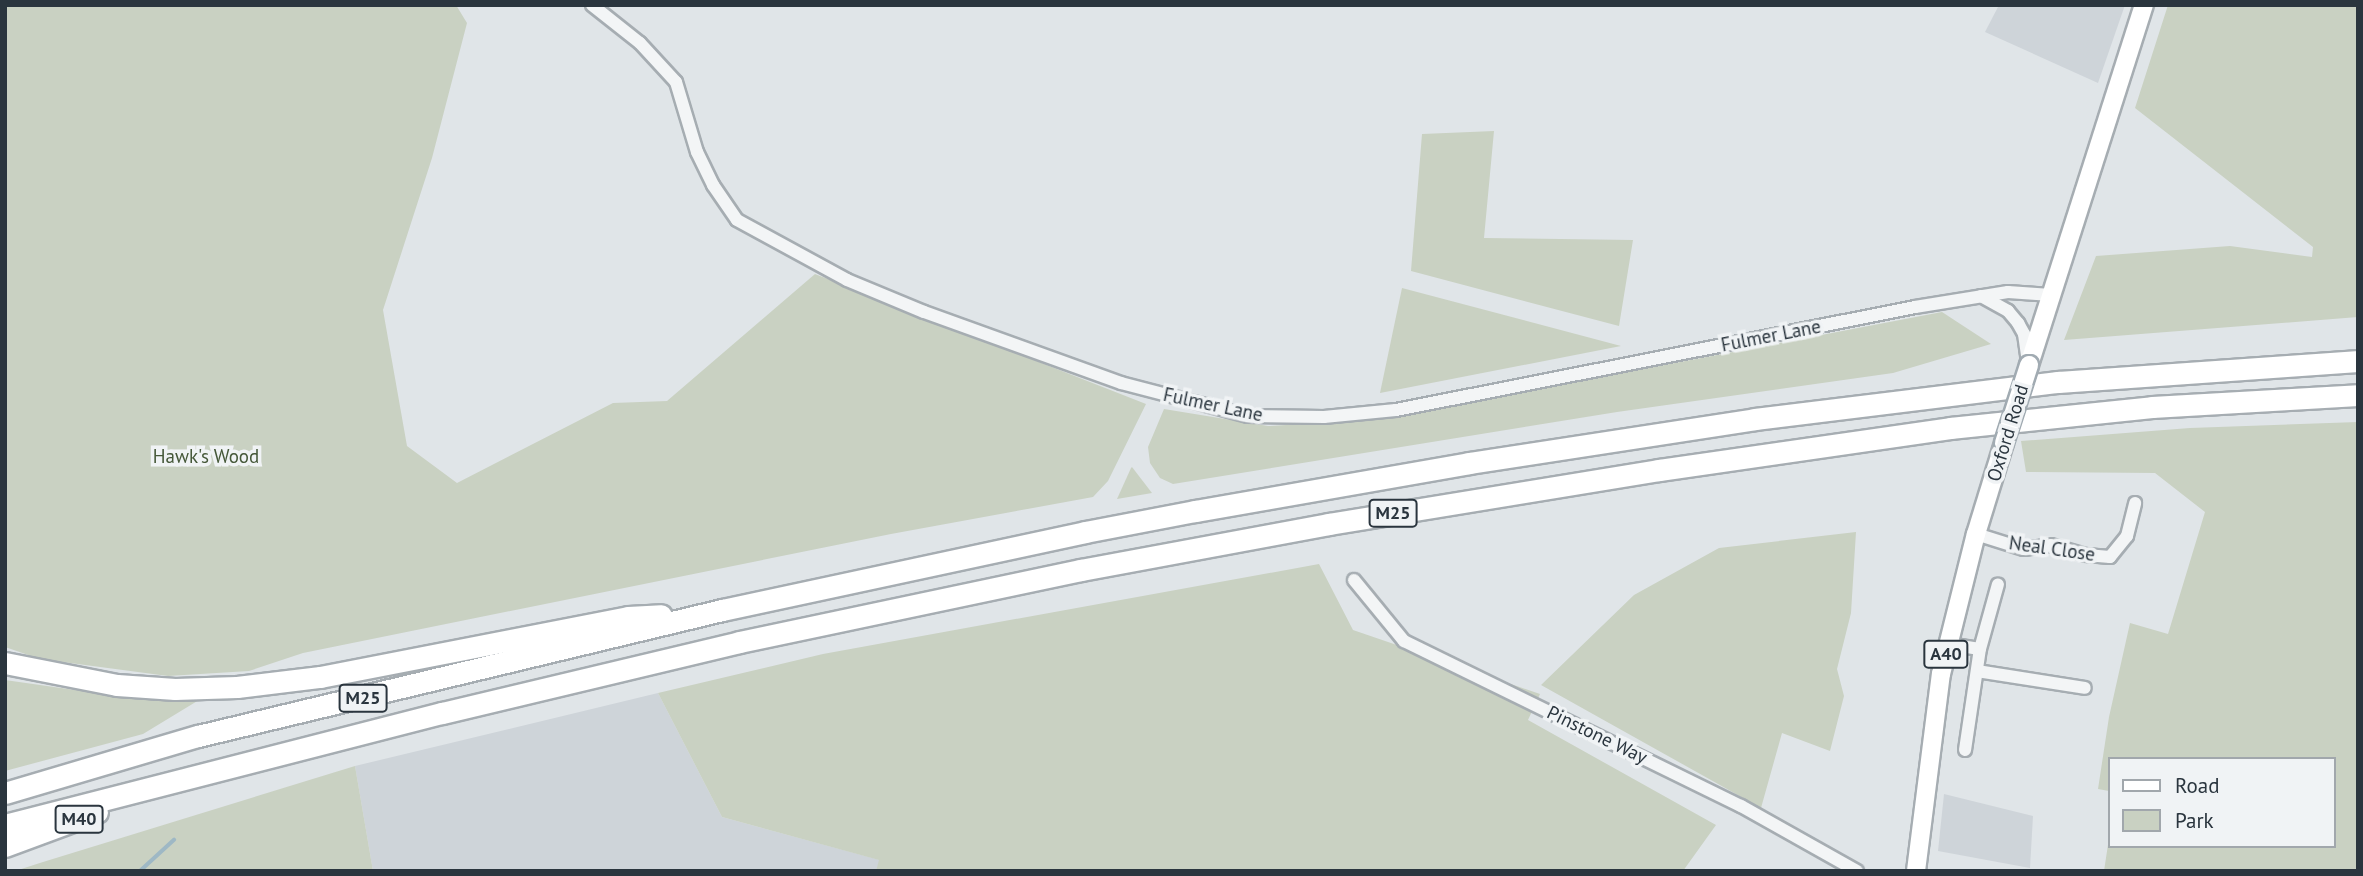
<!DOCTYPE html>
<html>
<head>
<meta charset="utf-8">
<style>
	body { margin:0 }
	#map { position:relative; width:2363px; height:876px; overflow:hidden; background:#e0e5e8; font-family:"PT Sans",sans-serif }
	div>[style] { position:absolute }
	.built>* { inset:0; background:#ced4d9 }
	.green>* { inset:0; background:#c9d1c2 }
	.stream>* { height:3.5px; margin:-1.75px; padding:0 1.75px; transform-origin:1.75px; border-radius:1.75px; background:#9eb8c5 }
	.roads { filter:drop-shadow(2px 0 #a6adb2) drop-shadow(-2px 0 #a6adb2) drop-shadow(0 2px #a6adb2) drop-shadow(0 -2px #a6adb2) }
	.minor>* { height:12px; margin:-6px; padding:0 6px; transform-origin:6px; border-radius:6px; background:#f3f5f6 }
	.primary>* { height:18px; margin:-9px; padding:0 9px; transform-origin:9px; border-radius:9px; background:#fff }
	.motorway>* { height:21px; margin:-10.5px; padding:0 10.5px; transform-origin:10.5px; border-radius:10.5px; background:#fff }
	.bridges { filter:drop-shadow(2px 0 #a1abb2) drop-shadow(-2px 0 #a1abb2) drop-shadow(0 2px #a1abb2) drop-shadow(0 -2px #a1abb2) }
	.primary-bridge>* { height:18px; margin:-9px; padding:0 9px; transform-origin:9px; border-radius:9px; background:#fff }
	span { translate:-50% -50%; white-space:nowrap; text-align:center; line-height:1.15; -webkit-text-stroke:7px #f0f3f5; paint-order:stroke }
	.shield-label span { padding:2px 5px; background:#f0f3f5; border:2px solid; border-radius:5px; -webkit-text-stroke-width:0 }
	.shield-label { font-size:18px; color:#2a353e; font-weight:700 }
	.street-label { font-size:19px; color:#2a353e }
	.park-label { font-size:19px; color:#455839 }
	.frame { position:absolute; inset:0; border:7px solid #2a353e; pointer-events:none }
	.legend { position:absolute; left:2108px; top:757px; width:228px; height:91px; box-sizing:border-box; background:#f0f3f5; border:2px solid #a1a7ac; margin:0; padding:9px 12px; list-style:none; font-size:21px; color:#2a353e }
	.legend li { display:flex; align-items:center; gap:14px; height:35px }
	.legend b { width:35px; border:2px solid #a1a7ac }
</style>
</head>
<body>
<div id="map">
	<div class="built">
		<div style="clip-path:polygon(1999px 5px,2125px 5px,2098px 83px,1985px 32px)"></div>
		<div style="clip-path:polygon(658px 693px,722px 817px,880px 860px,876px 871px,373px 871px,355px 766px)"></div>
		<div style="clip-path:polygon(1944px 794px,2033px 816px,2030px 868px,1938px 851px)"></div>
	</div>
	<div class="green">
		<div style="clip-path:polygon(5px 5px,456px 5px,467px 23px,432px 158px,383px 310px,407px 446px,457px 483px,613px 403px,667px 401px,815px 274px,1146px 404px,1108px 481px,1093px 497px,891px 534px,303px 653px,249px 671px,168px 676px,40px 659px,5px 647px)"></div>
		<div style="clip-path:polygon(2168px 5px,2358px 5px,2358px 317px,2064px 340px,2096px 256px,2230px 246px,2312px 257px,2313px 247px,2135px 108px)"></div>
		<div style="clip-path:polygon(1494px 131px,1484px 238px,1633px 240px,1619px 326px,1411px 271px,1422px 134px)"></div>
		<div style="clip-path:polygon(1402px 288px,1621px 346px,1380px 393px)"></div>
		<div style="clip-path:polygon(1942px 312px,1991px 344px,1893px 373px,1617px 412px,1173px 484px,1160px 478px,1150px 463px,1148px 447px,1164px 409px,1268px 426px,1382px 419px)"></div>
		<div style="clip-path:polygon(2358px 422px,2358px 871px,2104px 871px,2109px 838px,2109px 846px,2333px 846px,2333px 759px,2109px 759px,2109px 791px,2098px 789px,2109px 717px,2130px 623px,2168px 634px,2205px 512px,2155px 473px,2026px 472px,2021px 441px,2190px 428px)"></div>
		<div style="clip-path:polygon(1132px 467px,1152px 493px,1117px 499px,1131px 468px)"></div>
		<div style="clip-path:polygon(1856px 532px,1851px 613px,1837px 669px,1844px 696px,1830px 751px,1782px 733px,1761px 808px,1541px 685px,1634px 595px,1719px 548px)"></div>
		<div style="clip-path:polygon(1319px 564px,1353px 630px,1540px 694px,1528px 720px,1716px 825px,1683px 871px,876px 871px,879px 860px,722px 817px,658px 693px,823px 654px)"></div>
		<div style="clip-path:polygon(5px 680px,138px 699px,199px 700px,143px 734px,5px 771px)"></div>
		<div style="clip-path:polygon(355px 766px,373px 871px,15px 871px,43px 862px)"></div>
	</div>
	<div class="stream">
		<div style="left:140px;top:871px;width:46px;rotate:-42.4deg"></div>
	</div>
	<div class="roads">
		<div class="minor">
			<div style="left:592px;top:5px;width:61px;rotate:38.4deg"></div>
			<div style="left:640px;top:43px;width:53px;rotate:47.3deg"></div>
			<div style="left:676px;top:82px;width:73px;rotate:73.3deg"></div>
			<div style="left:697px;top:152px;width:37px;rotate:64deg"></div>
			<div style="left:713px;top:185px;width:42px;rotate:55.6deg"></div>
			<div style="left:737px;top:220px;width:125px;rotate:28.6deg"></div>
			<div style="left:847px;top:280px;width:83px;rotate:22.6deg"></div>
			<div style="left:924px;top:312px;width:209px;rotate:19.8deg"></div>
			<div style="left:1121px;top:383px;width:131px;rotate:14.6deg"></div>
			<div style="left:1248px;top:416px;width:76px;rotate:0.8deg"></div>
			<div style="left:1324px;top:417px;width:72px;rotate:-5.6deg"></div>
			<div style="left:1396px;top:410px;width:529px;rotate:-11.22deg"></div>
			<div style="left:1915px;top:307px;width:94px;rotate:-9.2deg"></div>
			<div style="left:2008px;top:292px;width:43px;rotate:4deg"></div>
			<div style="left:1981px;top:296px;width:31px;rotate:29deg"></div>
			<div style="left:2008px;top:311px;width:16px;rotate:50deg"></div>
			<div style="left:2018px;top:323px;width:13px;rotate:61deg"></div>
			<div style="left:2024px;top:334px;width:27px;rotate:82deg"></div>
			<div style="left:1976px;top:534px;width:50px;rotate:17.4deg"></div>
			<div style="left:2024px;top:549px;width:27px;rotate:-8deg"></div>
			<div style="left:2051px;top:545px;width:36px;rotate:16deg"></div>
			<div style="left:2086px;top:555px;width:24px;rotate:5deg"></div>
			<div style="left:2110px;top:557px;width:27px;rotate:-51deg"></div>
			<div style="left:2127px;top:536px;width:34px;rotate:-76deg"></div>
			<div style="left:1354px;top:580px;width:79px;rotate:50.7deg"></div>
			<div style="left:1404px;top:641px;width:375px;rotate:26.1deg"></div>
			<div style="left:1741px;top:806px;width:133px;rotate:29.3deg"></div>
			<div style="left:1948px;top:644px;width:32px;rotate:9deg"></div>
			<div style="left:1977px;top:671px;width:109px;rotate:8.9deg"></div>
			<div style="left:1965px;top:750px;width:102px;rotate:-81.6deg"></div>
			<div style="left:1980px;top:649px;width:67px;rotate:-74.5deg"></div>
		</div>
		<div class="primary">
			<div style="left:2029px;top:365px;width:378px;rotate:-72.3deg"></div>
			<div style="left:1916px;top:871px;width:199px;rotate:-82.8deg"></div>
			<div style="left:1941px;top:674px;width:144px;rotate:-76deg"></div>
			<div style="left:1976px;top:534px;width:95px;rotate:-72.9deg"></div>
		</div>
		<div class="motorway">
			<div style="left:5px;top:663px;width:114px;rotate:11.1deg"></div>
			<div style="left:117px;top:685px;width:58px;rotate:3.9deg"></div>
			<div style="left:175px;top:689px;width:62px;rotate:-1.8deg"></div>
			<div style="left:237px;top:687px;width:84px;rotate:-6.9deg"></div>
			<div style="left:320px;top:677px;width:314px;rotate:-11deg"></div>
			<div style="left:628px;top:617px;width:33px;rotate:-3deg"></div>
			<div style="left:5px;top:793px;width:201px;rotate:-16.5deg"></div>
			<div style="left:198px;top:736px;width:539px;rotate:-13.52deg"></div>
			<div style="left:722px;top:610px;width:371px;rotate:-12.1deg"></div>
			<div style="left:1085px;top:532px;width:112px;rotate:-10.8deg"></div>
			<div style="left:1195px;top:511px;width:278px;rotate:-9.9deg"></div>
			<div style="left:1469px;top:463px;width:289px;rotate:-8.7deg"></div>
			<div style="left:1755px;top:419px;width:305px;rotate:-7deg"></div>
			<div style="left:2058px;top:382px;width:301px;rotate:-4deg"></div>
			<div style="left:5px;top:825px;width:451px;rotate:-14.4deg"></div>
			<div style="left:442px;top:713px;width:305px;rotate:-13.4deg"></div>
			<div style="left:739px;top:642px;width:349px;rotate:-11.9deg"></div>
			<div style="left:1081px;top:570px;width:252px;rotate:-10.5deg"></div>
			<div style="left:1329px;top:524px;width:334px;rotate:-9.3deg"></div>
			<div style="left:1659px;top:470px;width:294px;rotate:-8.2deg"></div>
			<div style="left:1950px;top:428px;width:203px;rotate:-5.9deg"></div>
			<div style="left:2152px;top:407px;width:206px;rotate:-3.3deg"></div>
			<div style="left:5px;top:846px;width:98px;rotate:-20.3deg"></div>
		</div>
	</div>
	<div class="bridges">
		<div class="primary-bridge">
			<div style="left:2004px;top:443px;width:82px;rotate:-72.2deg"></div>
		</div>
	</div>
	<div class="shield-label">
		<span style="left:1393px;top:513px">M25</span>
		<span style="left:1946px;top:654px">A40</span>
		<span style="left:363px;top:698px">M25</span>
		<span style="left:79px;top:819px">M40</span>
	</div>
	<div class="street-label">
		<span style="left:1771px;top:336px;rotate:-11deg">Fulmer Lane</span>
		<span style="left:1213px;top:405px;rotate:12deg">Fulmer Lane</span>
		<span style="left:2008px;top:433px;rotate:-73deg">Oxford Road</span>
		<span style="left:2052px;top:549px;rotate:8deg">Neal Close</span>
		<span style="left:1597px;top:735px;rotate:26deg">Pinstone Way</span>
	</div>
	<div class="park-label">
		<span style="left:206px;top:457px">Hawk's Wood</span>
	</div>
	<div class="frame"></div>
	<ul class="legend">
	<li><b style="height:9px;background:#fff"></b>Road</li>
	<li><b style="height:19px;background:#c9d1c2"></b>Park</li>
	</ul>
</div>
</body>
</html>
